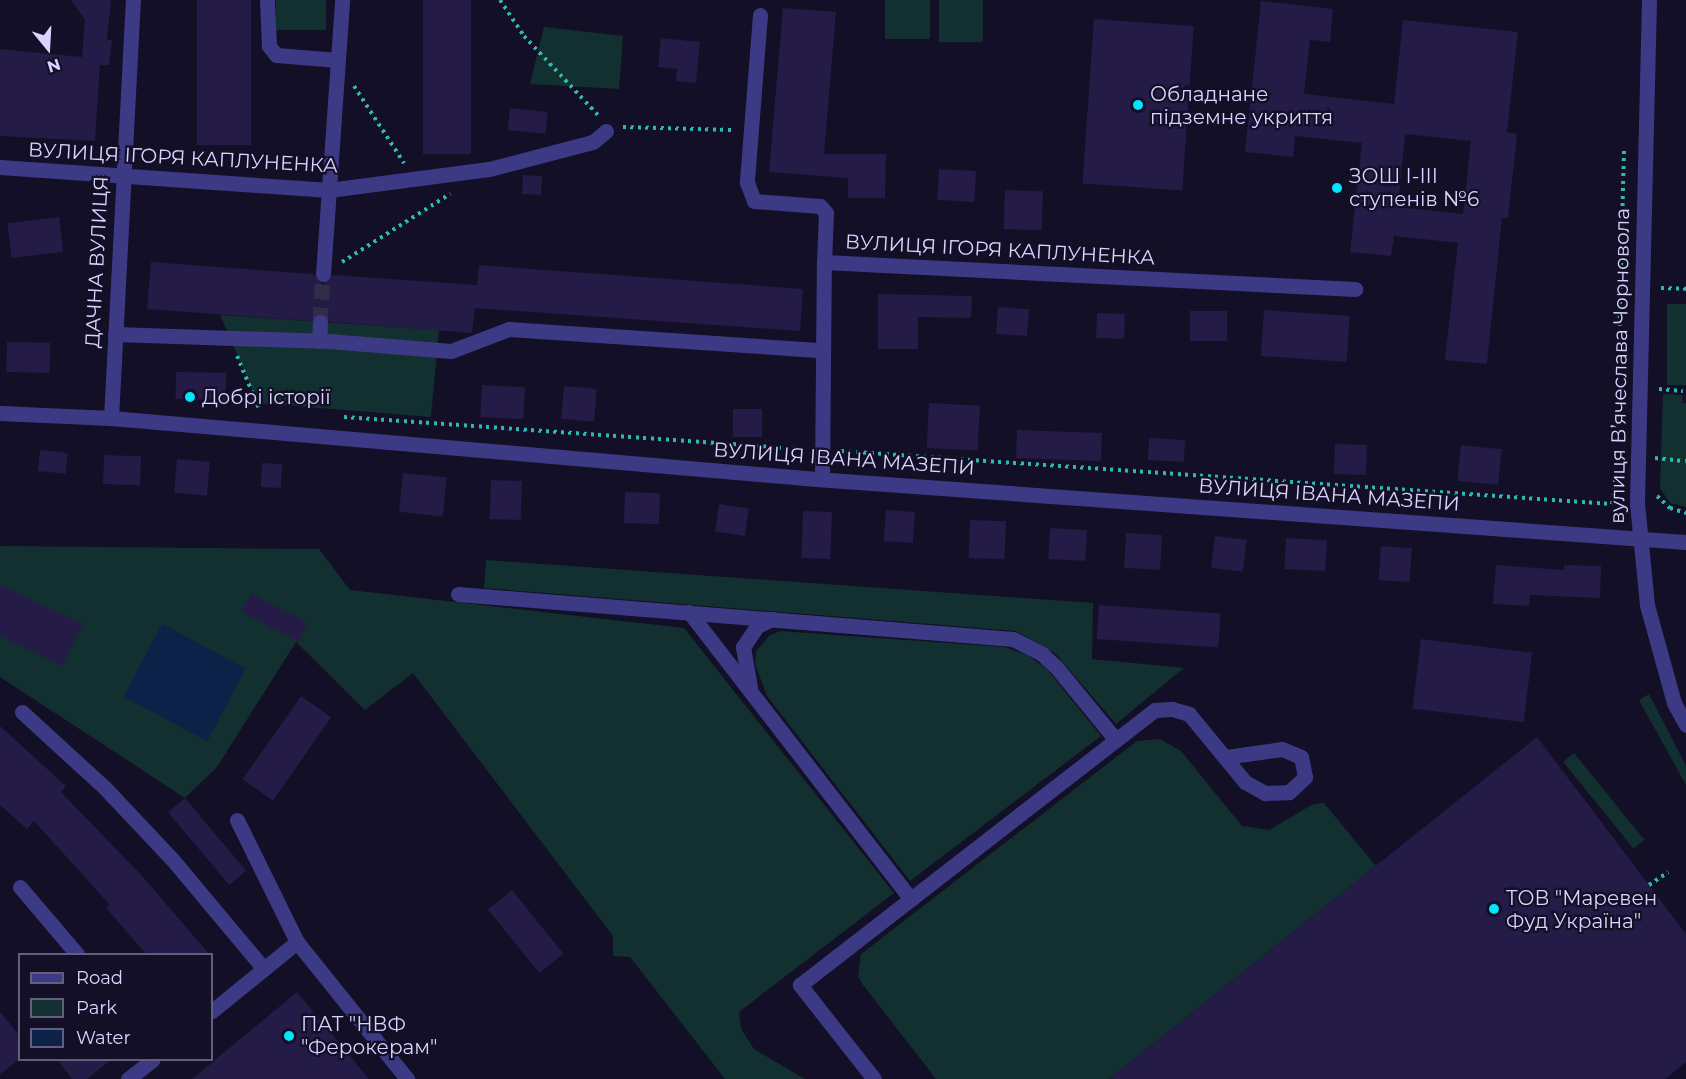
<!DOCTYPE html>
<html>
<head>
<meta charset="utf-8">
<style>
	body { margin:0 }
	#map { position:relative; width:1686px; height:1079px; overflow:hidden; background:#130f26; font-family:Montserrat,sans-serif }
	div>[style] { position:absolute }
	.green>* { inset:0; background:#12302f; transform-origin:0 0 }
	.water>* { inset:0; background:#0c2248; transform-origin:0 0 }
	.building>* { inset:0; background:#241b47; transform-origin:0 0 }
	.minor-tunnel>* { height:15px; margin-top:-7.5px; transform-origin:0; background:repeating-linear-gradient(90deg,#312d47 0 15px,transparent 0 23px) }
	.path>* { height:4px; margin-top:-2px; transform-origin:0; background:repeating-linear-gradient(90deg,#2fb8b0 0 3px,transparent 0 7.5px) }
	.minor>* { height:15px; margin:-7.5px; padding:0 7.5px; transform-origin:7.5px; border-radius:7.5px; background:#3d3a85 }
	.dots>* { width:16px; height:16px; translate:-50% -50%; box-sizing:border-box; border:3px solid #130f26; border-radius:50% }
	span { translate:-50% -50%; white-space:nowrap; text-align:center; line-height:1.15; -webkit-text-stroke:4.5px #130f26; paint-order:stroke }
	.poi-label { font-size:20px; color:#d9d4ff }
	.left { translate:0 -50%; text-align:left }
	.street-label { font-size:20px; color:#d9d4ff }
	.legend { position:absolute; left:18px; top:953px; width:195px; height:108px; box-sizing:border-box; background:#130f26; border:2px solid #625e7d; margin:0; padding:8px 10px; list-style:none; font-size:18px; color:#d9d4ff }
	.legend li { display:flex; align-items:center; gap:12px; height:30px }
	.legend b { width:30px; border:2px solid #625e7d }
	.north { position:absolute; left:18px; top:18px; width:60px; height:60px; -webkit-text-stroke:4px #130f26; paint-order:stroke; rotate:162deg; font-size:16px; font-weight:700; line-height:24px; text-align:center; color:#d9d4ff }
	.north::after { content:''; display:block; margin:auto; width:21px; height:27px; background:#d9d4ff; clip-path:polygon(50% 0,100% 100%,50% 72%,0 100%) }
</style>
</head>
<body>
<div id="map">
	<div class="green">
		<div style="left:276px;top:0;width:50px;height:30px"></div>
		<div style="left:885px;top:0;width:45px;height:39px"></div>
		<div style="left:939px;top:0;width:44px;height:42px"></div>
		<div style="clip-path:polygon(544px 27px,623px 36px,619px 89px,530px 84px)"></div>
		<div style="left:1667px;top:304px;width:19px;height:81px"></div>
		<div style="clip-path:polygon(220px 315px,439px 330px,431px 417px,258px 403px)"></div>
		<div style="clip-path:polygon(1663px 394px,1683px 395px,1682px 403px,1686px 403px,1686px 507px,1670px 503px,1660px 488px)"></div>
		<div style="clip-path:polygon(0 546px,319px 549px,350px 590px,684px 628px,894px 893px,739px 1012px,741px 1029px,754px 1049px,805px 1079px,725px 1079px,630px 957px,613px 956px,613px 936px,413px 673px,365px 710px,296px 642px,217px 767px,185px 798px,0 677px)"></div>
		<div style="clip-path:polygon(486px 560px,1093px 603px,1092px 659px,1184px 668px,1116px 724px,1055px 653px,1016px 631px,484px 588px)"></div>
		<div style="clip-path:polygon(780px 631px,1005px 647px,1027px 655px,1046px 668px,1101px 736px,910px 881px,767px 696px,755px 664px,756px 651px,770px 635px)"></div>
		<div style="clip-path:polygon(1649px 694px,1686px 766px,1686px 785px,1639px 700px)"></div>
		<div style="clip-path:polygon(1160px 739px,1181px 751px,1242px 826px,1269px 830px,1313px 804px,1324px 803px,1376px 866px,1109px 1079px,936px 1079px,863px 985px,858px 976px,861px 954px,1137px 741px)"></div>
		<div style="left:1574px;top:753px;width:112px;height:14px;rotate:51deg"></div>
	</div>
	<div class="water">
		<div style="left:162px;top:624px;width:95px;height:82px;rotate:28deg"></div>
	</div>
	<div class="building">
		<div style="clip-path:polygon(71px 0,111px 0,107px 40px,112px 40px,109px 65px,100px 65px,95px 141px,0 136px,0 49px,82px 57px,85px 19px)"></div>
		<div style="left:197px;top:0;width:54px;height:145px"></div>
		<div style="left:423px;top:0;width:48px;height:154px"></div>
		<div style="clip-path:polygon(evenodd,1261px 1px,1333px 9px,1330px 42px,1310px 40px,1304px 94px,1394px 104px,1403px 20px,1518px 32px,1507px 132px,1517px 134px,1508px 218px,1502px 218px,1487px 364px,1445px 360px,1458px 243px,1394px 236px,1391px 256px,1350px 252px,1362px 143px,1295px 136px,1293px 157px,1245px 152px,1261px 1px,1405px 134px,1471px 141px,1463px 214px,1398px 207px,1405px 134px)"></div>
		<div style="clip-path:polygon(783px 8px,836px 12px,824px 154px,886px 154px,885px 198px,848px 198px,848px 178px,769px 172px)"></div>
		<div style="left:1094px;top:19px;width:100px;height:165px;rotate:4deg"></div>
		<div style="clip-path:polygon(661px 38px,700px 42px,696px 83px,676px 81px,677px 69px,658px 67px)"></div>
		<div style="left:510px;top:108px;width:38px;height:22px;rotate:6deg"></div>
		<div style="left:939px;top:169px;width:37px;height:31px;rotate:3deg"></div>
		<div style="left:523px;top:175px;width:19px;height:19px;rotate:3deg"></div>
		<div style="left:1005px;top:190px;width:38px;height:39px;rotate:2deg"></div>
		<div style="left:59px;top:217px;width:35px;height:52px;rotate:83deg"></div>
		<div style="clip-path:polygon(151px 262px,313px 274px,323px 284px,333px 275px,477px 285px,479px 265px,803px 289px,800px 331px,475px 308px,472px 333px,330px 322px,321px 312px,310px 321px,147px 309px)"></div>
		<div style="clip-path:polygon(878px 294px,972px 296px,971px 318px,918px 317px,918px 349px,878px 349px)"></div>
		<div style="left:998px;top:307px;width:31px;height:27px;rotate:4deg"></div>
		<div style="left:1264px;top:310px;width:86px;height:46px;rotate:4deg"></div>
		<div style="left:1190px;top:311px;width:37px;height:30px"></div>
		<div style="left:1097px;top:313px;width:28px;height:25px;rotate:2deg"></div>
		<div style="left:7px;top:342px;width:43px;height:30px;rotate:1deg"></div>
		<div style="left:176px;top:372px;width:50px;height:27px;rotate:1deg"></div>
		<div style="left:482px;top:385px;width:43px;height:32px;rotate:3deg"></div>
		<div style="left:564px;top:386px;width:33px;height:33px;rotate:5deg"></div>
		<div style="left:929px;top:403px;width:51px;height:45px;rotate:3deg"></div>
		<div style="left:733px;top:409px;width:29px;height:28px"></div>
		<div style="left:1017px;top:430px;width:85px;height:28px;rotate:2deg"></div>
		<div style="left:1149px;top:438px;width:36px;height:22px;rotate:3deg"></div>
		<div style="left:1335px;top:444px;width:32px;height:30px;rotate:2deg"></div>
		<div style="left:1461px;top:445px;width:41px;height:36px;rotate:6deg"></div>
		<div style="left:40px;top:450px;width:28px;height:21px;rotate:6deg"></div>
		<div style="left:104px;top:455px;width:37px;height:29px;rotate:2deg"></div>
		<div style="left:177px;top:459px;width:33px;height:34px;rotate:5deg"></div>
		<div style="left:262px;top:463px;width:20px;height:24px;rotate:3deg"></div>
		<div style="left:403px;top:473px;width:44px;height:39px;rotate:6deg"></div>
		<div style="left:491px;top:480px;width:31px;height:39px;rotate:2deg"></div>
		<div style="left:625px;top:492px;width:35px;height:31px;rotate:2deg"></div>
		<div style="left:719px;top:504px;width:30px;height:28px;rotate:8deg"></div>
		<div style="left:886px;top:510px;width:29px;height:31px;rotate:4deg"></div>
		<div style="left:803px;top:511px;width:29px;height:47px;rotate:2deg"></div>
		<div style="left:970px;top:520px;width:36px;height:38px;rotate:2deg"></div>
		<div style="left:1050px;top:528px;width:37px;height:31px;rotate:3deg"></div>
		<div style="left:1126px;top:533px;width:36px;height:35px;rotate:3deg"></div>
		<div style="left:1215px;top:536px;width:32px;height:32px;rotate:7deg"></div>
		<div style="left:1286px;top:538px;width:41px;height:31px;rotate:3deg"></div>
		<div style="left:1381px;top:546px;width:31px;height:34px;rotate:4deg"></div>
		<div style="clip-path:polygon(1496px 565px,1564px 570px,1564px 565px,1601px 566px,1600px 598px,1530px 595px,1529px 606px,1493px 604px)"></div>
		<div style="clip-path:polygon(0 585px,83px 624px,62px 666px,0 636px)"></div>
		<div style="left:251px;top:593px;width:64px;height:21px;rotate:28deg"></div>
		<div style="left:1099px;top:605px;width:122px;height:34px;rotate:4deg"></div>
		<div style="left:1421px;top:639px;width:112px;height:70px;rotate:7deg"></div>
		<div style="left:301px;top:696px;width:37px;height:102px;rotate:35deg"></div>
		<div style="clip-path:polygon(0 726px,66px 786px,61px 792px,143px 877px,209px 954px,146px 954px,106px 908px,110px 905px,34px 821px,27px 829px,0 805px)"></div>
		<div style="clip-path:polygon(1537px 737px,1686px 934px,1686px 1062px,1665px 1079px,1109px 1079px)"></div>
		<div style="left:185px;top:798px;width:95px;height:22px;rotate:50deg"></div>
		<div style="left:512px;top:890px;width:82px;height:31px;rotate:51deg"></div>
		<div style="clip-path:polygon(297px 992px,369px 1079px,192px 1079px)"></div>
		<div style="clip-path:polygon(0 1012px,20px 1036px,20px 1059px,0 1074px)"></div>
		<div style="clip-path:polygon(57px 1059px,112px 1059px,87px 1079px,72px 1079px)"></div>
	</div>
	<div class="minor-tunnel">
		<div style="left:320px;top:322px;width:48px;rotate:-86.4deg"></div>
	</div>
	<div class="path">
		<div style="left:500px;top:0;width:43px;rotate:56.3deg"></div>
		<div style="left:524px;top:36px;width:108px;rotate:46.9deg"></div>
		<div style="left:354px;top:86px;width:92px;rotate:57deg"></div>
		<div style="left:623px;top:127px;width:109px;rotate:1.6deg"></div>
		<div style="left:342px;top:262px;width:128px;rotate:-32.2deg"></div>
		<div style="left:1661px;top:288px;width:25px;rotate:2deg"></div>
		<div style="left:1619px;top:341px;width:190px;rotate:-88.5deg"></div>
		<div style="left:237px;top:356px;width:60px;rotate:67.3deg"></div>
		<div style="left:1659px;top:389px;width:24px;rotate:5deg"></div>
		<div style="left:344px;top:417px;width:461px;rotate:4deg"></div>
		<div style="left:841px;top:451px;width:773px;rotate:3.93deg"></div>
		<div style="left:1612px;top:504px;width:38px;rotate:-83deg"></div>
		<div style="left:1655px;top:458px;width:31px;rotate:6deg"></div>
		<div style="left:1657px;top:496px;width:18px;rotate:43deg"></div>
		<div style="left:1670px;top:508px;width:17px;rotate:17deg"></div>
		<div style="left:1649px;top:885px;width:23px;rotate:-34deg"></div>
	</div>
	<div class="minor">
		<div style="left:267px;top:0;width:46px;rotate:87.5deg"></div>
		<div style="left:269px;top:46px;width:11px;rotate:52deg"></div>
		<div style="left:276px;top:55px;width:62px;rotate:4.6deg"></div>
		<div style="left:1649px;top:0;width:503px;rotate:91.37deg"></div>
		<div style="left:1637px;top:503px;width:102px;rotate:84.4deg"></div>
		<div style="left:1647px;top:605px;width:102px;rotate:74.6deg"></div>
		<div style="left:1674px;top:703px;width:25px;rotate:61deg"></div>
		<div style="left:760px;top:15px;width:168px;rotate:94.5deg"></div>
		<div style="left:747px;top:182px;width:20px;rotate:70deg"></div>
		<div style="left:754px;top:201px;width:66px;rotate:4.3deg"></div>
		<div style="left:820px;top:206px;width:9px;rotate:49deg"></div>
		<div style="left:826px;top:213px;width:49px;rotate:92.3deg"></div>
		<div style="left:0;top:167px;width:330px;rotate:4deg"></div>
		<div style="left:329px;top:190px;width:161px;rotate:-7.5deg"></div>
		<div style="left:489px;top:169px;width:107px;rotate:-14.6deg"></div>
		<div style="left:593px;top:142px;width:17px;rotate:-40deg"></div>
		<div style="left:323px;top:274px;width:275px;rotate:-86deg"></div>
		<div style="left:115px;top:334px;width:214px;rotate:1.9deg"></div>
		<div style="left:329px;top:341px;width:122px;rotate:4.7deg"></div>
		<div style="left:451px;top:351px;width:62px;rotate:-20.8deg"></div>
		<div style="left:509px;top:329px;width:313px;rotate:3.9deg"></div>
		<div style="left:319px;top:341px;width:19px;rotate:-87deg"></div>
		<div style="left:0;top:413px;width:111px;rotate:2.6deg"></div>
		<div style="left:111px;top:418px;width:708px;rotate:4.95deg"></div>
		<div style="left:816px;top:479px;width:872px;rotate:4.14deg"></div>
		<div style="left:111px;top:418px;width:419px;rotate:-87deg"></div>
		<div style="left:822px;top:479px;width:217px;rotate:-89.5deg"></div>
		<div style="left:824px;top:262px;width:532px;rotate:2.91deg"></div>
		<div style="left:458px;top:594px;width:557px;rotate:4.64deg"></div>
		<div style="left:1013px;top:639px;width:33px;rotate:27deg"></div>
		<div style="left:1042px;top:654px;width:21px;rotate:43deg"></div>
		<div style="left:1057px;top:668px;width:93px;rotate:50.7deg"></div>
		<div style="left:689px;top:612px;width:363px;rotate:52.3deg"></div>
		<div style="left:750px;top:687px;width:41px;rotate:-99.9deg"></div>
		<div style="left:743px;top:647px;width:25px;rotate:-56deg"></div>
		<div style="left:757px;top:626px;width:17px;rotate:-25deg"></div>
		<div style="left:22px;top:712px;width:113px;rotate:42.5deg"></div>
		<div style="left:105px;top:788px;width:98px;rotate:46.7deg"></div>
		<div style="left:172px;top:859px;width:143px;rotate:50.1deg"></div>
		<div style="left:237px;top:820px;width:136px;rotate:63.8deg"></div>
		<div style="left:20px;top:887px;width:88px;rotate:49.6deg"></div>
		<div style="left:212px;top:1011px;width:109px;rotate:-39.1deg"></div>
		<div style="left:297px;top:942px;width:176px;rotate:51.2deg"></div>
		<div style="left:128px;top:1079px;width:31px;rotate:-38deg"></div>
		<div style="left:874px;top:1079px;width:120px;rotate:-128.2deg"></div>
		<div style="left:800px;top:985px;width:449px;rotate:-37.8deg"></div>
		<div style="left:1155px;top:710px;width:17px;rotate:-3deg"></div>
		<div style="left:1172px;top:709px;width:18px;rotate:16deg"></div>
		<div style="left:1189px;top:714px;width:88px;rotate:50.5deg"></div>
		<div style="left:1245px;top:782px;width:23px;rotate:29deg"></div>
		<div style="left:1265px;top:793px;width:24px;rotate:-2deg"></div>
		<div style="left:1289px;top:792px;width:22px;rotate:-43deg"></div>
		<div style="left:1305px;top:777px;width:20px;rotate:-101deg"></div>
		<div style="left:1301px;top:757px;width:21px;rotate:-157deg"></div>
		<div style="left:1282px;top:749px;width:58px;rotate:172deg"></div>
	</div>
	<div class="dots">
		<div style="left:1138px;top:105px;background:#00e5ff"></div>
		<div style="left:1337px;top:188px;background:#00e5ff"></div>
		<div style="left:190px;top:397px;background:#00e5ff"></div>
		<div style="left:1494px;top:909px;background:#00e5ff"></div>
		<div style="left:289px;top:1036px;background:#00e5ff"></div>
	</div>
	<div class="poi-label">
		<span class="left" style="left:1150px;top:106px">Обладнане<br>підземне укриття</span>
		<span class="left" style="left:1349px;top:188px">ЗОШ І-ІІІ<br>ступенів №6</span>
		<span class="left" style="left:202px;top:397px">Добрі історії</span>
		<span class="left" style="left:1506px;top:910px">ТОВ "Маревен<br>Фуд Україна"</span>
		<span class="left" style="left:301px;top:1036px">ПАТ "НВФ<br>"Ферокерам"</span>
	</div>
	<div class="street-label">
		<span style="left:183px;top:158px;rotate:3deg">ВУЛИЦЯ ІГОРЯ КАПЛУНЕНКА</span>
		<span style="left:1000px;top:250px;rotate:3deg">ВУЛИЦЯ ІГОРЯ КАПЛУНЕНКА</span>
		<span style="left:97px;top:262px;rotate:-87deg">ДАЧНА ВУЛИЦЯ</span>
		<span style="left:1620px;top:366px;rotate:-89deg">вулиця Вʼячеслава Чорновола</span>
		<span style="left:844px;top:459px;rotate:4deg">ВУЛИЦЯ ІВАНА МАЗЕПИ</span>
		<span style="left:1329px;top:495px;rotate:4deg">ВУЛИЦЯ ІВАНА МАЗЕПИ</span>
	</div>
	<ul class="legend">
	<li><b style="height:8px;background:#3d3a85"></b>Road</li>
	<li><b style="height:16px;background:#12302f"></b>Park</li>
	<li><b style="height:16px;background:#0c2248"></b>Water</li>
	</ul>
	<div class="north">N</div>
</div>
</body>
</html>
